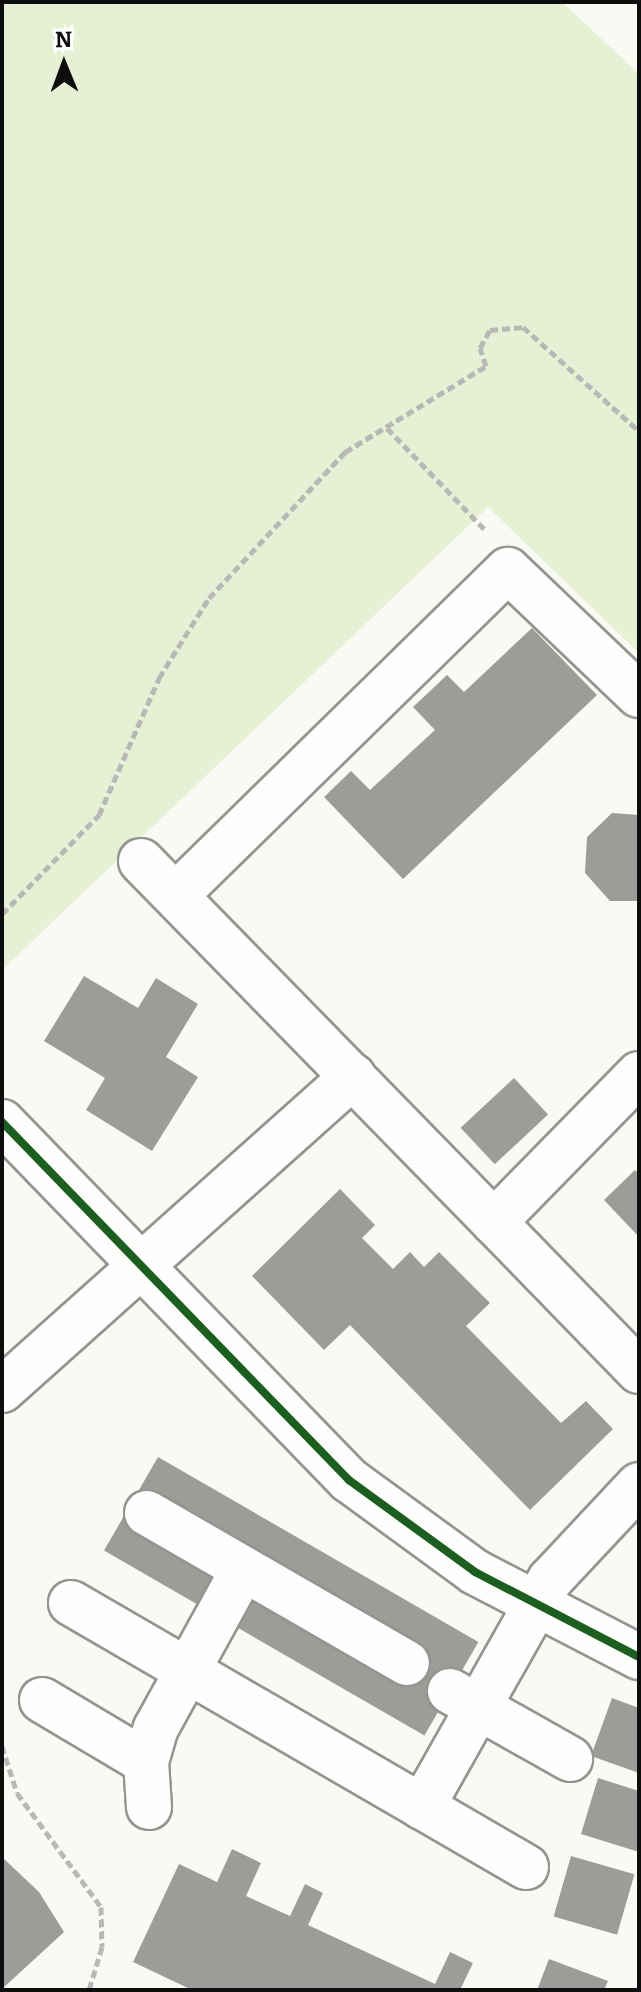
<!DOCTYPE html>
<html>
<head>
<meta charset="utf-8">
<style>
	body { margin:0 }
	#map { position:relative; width:641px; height:1992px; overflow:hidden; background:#faf9f4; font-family:Bitter,serif }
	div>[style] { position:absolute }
	.green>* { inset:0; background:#e5f0d4 }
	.building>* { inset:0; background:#9e9c99; transform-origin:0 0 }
	.path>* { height:5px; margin-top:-2.5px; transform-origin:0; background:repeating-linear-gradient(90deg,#b8b8b7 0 8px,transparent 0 12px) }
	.roads { filter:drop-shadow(2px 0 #949492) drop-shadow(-2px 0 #949492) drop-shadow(0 2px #949492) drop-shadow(0 -2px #949492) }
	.minor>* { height:44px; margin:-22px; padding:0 22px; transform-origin:22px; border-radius:22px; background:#fefefd }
	.cycleway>* { height:8px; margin:-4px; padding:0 4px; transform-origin:4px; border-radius:4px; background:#1b5e20 }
	span { translate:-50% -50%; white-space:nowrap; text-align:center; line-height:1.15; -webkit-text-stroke:8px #fff; paint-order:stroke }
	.frame { position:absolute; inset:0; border:4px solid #0e0e0e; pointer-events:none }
	.north { position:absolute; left:24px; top:24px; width:80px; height:80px; -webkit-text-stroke:6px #fff; paint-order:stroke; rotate:359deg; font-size:22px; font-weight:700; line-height:32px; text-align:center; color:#0e0e0e }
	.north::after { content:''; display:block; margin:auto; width:28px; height:36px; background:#0e0e0e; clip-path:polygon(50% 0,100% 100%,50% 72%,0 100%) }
</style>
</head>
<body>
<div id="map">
	<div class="green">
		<div style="clip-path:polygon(2px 2px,562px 2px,639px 74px,639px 653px,488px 507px,2px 970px)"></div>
	</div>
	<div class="building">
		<div style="clip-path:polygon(532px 628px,597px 695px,403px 879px,324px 797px,351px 771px,370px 790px,435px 730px,413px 707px,447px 675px,464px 692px)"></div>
		<div style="clip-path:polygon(612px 813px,639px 815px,639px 901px,610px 901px,585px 873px,587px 837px)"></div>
		<div style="clip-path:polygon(84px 976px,138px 1008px,156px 978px,198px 1004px,166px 1057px,198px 1077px,152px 1151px,86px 1110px,105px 1078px,44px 1041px)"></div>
		<div style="left:514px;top:1078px;width:50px;height:73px;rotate:47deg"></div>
		<div style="clip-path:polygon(635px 1170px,639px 1174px,639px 1237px,604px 1200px)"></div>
		<div style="clip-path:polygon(340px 1189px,375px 1225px,362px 1238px,393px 1269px,410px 1252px,424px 1267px,439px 1252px,490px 1303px,466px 1326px,561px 1423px,586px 1401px,613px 1429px,530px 1510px,350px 1325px,324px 1350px,252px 1276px)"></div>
		<div style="left:158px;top:1457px;width:370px;height:108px;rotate:30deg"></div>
		<div style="clip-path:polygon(612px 1698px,639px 1708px,639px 1773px,591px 1756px)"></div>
		<div style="clip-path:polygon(598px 1778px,639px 1791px,639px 1852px,581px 1834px)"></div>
		<div style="clip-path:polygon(232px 1849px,261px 1863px,246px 1896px,290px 1916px,305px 1884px,323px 1893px,308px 1925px,435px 1984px,450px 1952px,473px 1963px,460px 1990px,192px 1990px,133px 1962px,179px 1864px,217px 1882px)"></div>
		<div style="left:571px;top:1856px;width:66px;height:63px;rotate:16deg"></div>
		<div style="clip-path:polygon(2px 1857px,39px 1892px,64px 1932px,2px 1989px)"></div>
		<div style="clip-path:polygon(549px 1959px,608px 1981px,604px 1990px,537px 1990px)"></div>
	</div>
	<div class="path">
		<div style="left:387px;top:428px;width:143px;rotate:46.1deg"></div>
		<div style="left:2px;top:914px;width:139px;rotate:-45.6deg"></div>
		<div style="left:99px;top:815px;width:150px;rotate:-66.3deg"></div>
		<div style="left:159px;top:678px;width:94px;rotate:-58deg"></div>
		<div style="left:209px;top:598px;width:200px;rotate:-47deg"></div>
		<div style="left:345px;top:452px;width:165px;rotate:-31.4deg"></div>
		<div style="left:486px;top:366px;width:19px;rotate:-108deg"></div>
		<div style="left:480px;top:348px;width:21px;rotate:-61deg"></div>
		<div style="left:490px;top:330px;width:33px;rotate:-5deg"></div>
		<div style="left:523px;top:327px;width:156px;rotate:41.9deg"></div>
		<div style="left:2px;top:1746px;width:49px;rotate:72.3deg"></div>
		<div style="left:17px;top:1793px;width:142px;rotate:53.6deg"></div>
		<div style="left:101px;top:1907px;width:40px;rotate:88.6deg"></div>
		<div style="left:102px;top:1947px;width:45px;rotate:106.8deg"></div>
	</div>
	<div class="roads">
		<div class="minor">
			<div style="left:141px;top:861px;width:505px;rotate:45.64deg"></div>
			<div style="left:494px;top:1222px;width:207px;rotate:-45.6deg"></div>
			<div style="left:177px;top:894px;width:463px;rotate:-44.4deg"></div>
			<div style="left:508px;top:570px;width:181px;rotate:43.7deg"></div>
			<div style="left:2px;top:1122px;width:499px;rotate:45.9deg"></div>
			<div style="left:349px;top:1480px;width:156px;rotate:36.1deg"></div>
			<div style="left:475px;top:1572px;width:185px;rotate:27.4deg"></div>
			<div style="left:494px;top:1222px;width:208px;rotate:45.8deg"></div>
			<div style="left:2px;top:1390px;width:471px;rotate:-41.8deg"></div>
			<div style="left:147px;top:1513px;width:300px;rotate:30deg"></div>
			<div style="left:71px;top:1603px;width:526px;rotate:30.12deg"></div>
			<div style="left:450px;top:1691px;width:138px;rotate:29.5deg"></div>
			<div style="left:42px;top:1700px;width:121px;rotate:30.8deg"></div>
			<div style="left:149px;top:1807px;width:45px;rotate:-93.8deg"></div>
			<div style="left:146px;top:1762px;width:35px;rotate:-74deg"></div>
			<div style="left:156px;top:1728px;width:180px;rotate:-61.2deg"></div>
			<div style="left:422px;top:1807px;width:261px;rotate:-60.6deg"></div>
			<div style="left:550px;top:1580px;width:130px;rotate:-46.9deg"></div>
		</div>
	</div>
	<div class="cycleway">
		<div style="left:2px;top:1122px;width:499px;rotate:45.9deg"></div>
		<div style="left:349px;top:1480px;width:156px;rotate:36.1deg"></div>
		<div style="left:475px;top:1572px;width:185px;rotate:27.4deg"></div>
	</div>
	<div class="frame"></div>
	<div class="north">N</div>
</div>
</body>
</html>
